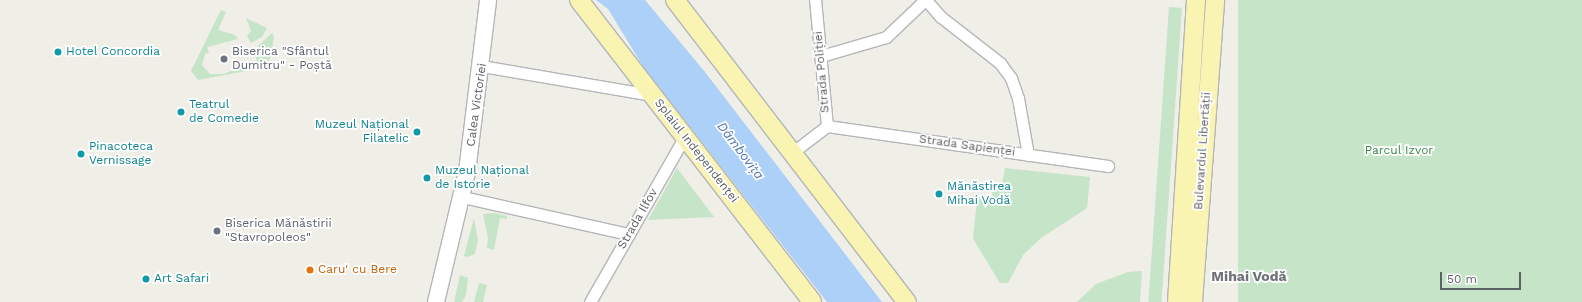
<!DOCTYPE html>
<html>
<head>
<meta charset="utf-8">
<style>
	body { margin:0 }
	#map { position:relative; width:1582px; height:302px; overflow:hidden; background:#efeee7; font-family:"Work Sans",sans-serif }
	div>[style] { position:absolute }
	.green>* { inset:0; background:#c5e4c8; transform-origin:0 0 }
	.water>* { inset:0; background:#add0f8 }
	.roads { filter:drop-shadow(1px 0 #b4b6ba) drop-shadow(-1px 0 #b4b6ba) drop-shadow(0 1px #b4b6ba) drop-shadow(0 -1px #b4b6ba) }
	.minor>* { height:11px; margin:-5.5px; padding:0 5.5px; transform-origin:5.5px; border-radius:5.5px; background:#fff }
	.secondary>* { height:16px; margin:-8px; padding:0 8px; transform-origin:8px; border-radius:8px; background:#fff }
	.primary>* { height:18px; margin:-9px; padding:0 9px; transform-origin:9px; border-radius:9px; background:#f9f4b2 }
	.dots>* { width:11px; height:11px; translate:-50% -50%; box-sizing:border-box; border:2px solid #fff; border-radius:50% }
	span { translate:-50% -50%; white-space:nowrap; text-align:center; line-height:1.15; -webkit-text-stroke:3.5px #fff; paint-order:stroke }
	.culture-label { font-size:12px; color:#0d838f }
	.left { translate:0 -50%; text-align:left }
	.right { translate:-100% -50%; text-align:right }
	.worship-label { font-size:12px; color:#5b616d }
	.street-label { font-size:12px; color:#5e6165 }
	.park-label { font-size:12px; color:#3d8548 }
	.food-label { font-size:12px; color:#c56008 }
	.water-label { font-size:13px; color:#4e75b2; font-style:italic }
	.quarter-label { font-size:14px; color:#6f7277; font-weight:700 }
	.scale { position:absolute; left:1440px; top:272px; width:81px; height:18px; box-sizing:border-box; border:2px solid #5e6165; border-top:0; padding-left:5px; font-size:12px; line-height:14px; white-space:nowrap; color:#5e6165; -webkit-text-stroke:3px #fff; paint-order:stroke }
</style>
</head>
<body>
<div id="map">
	<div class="green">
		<div style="left:1238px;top:0;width:344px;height:303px"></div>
		<div style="left:1169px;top:7px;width:13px;height:296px;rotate:4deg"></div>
		<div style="clip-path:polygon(221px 10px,226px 12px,218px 30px,235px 35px,238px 39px,207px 47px,209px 53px,205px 54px,202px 65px,210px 74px,224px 74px,245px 65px,246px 71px,198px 80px,191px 71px)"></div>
		<div style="clip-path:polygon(246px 18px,267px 28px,262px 37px,251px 43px,247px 36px,251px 31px)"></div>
		<div style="clip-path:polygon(272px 33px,274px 38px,269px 62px,264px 68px,258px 69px,255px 49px)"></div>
		<div style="clip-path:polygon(677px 168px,714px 217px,648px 220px)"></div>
		<div style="clip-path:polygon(1005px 168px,1090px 177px,1087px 208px,1041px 238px,1023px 255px,1008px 283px,1000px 283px,973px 239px,977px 199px,991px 200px,993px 190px,1001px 191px)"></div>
		<div style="clip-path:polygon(494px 213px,507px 216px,507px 219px,500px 218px,494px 250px,487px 248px,488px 237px,483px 214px)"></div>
		<div style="clip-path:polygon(474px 218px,478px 240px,475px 254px,467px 257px,464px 256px)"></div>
		<div style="clip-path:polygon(1142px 271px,1140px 302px,1077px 302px,1096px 284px,1128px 272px)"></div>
		<div style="clip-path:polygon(460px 275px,468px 278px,466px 295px,462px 302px,454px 302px)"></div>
		<div style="clip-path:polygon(479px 283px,487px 285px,483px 302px,474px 302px)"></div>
	</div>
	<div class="water">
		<div style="clip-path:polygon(596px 0,645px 0,705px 72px,882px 302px,827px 302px,644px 68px,608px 9px)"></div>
	</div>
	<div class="roads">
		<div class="minor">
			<div style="left:926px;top:0;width:23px;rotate:49deg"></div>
			<div style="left:941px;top:17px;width:75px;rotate:37.9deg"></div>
			<div style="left:1000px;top:63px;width:19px;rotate:54deg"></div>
			<div style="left:1011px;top:78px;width:21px;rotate:71deg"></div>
			<div style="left:1018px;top:98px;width:58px;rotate:80deg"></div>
			<div style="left:821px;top:56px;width:68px;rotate:-16.3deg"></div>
			<div style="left:886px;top:37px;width:54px;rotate:-43.5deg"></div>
			<div style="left:482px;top:66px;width:172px;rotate:9.7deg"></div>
			<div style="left:827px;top:126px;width:284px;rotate:8.1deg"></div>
			<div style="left:793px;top:152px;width:43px;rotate:-37.4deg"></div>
			<div style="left:827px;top:126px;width:127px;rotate:-95.4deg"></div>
			<div style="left:463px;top:197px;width:170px;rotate:12.6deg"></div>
			<div style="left:590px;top:302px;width:191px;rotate:-60.2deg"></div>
		</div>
		<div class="secondary">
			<div style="left:436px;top:302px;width:134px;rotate:-76.6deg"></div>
			<div style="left:467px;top:172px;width:173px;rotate:-83deg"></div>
		</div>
		<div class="primary">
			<div style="left:579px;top:0;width:381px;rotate:52.3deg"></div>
			<div style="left:675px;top:0;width:381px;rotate:52.5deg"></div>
			<div style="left:1177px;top:302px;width:303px;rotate:-86.4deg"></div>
			<div style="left:1193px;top:302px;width:303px;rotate:-85.8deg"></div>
		</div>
	</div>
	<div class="dots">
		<div style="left:58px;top:52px;background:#0f9aa8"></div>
		<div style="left:224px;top:59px;background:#6b7280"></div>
		<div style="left:181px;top:112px;background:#0f9aa8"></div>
		<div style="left:417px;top:132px;background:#0f9aa8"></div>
		<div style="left:81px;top:154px;background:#0f9aa8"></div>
		<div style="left:427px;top:178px;background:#0f9aa8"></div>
		<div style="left:939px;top:194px;background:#0f9aa8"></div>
		<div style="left:217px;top:231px;background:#6b7280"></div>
		<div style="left:310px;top:270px;background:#e8710a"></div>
		<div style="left:146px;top:279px;background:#0f9aa8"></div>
	</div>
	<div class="culture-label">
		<span class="left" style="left:66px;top:52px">Hotel Concordia</span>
		<span class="left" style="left:189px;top:112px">Teatrul<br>de Comedie</span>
		<span class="right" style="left:409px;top:132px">Muzeul Național<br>Filatelic</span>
		<span class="left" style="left:89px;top:154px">Pinacoteca<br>Vernissage</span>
		<span class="left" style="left:435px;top:178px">Muzeul Național<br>de Istorie</span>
		<span class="left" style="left:947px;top:194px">Mănăstirea<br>Mihai Vodă</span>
		<span class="left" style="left:154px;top:279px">Art Safari</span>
	</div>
	<div class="worship-label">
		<span class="left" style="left:232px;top:59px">Biserica "Sfântul<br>Dumitru" - Poștă</span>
		<span class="left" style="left:225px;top:231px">Biserica Mănăstirii<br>"Stavropoleos"</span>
	</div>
	<div class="street-label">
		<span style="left:822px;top:72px;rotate:-95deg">Strada Poliției</span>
		<span style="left:477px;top:105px;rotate:-82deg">Calea Victoriei</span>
		<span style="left:967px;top:146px;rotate:8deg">Strada Sapienței</span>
		<span style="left:696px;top:151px;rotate:52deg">Splaiul Independenței</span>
		<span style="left:1203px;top:151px;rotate:-86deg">Bulevardul Libertății</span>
		<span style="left:638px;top:219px;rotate:-60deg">Strada Ilfov</span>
	</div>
	<div class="park-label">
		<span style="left:1399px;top:151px">Parcul Izvor</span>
	</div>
	<div class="food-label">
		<span class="left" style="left:318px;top:270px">Caru' cu Bere</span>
	</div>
	<div class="water-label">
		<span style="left:740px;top:151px;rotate:53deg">Dâmbovița</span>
	</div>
	<div class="quarter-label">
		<span style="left:1249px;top:276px">Mihai Vodă</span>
	</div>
	<div class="scale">50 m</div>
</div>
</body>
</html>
